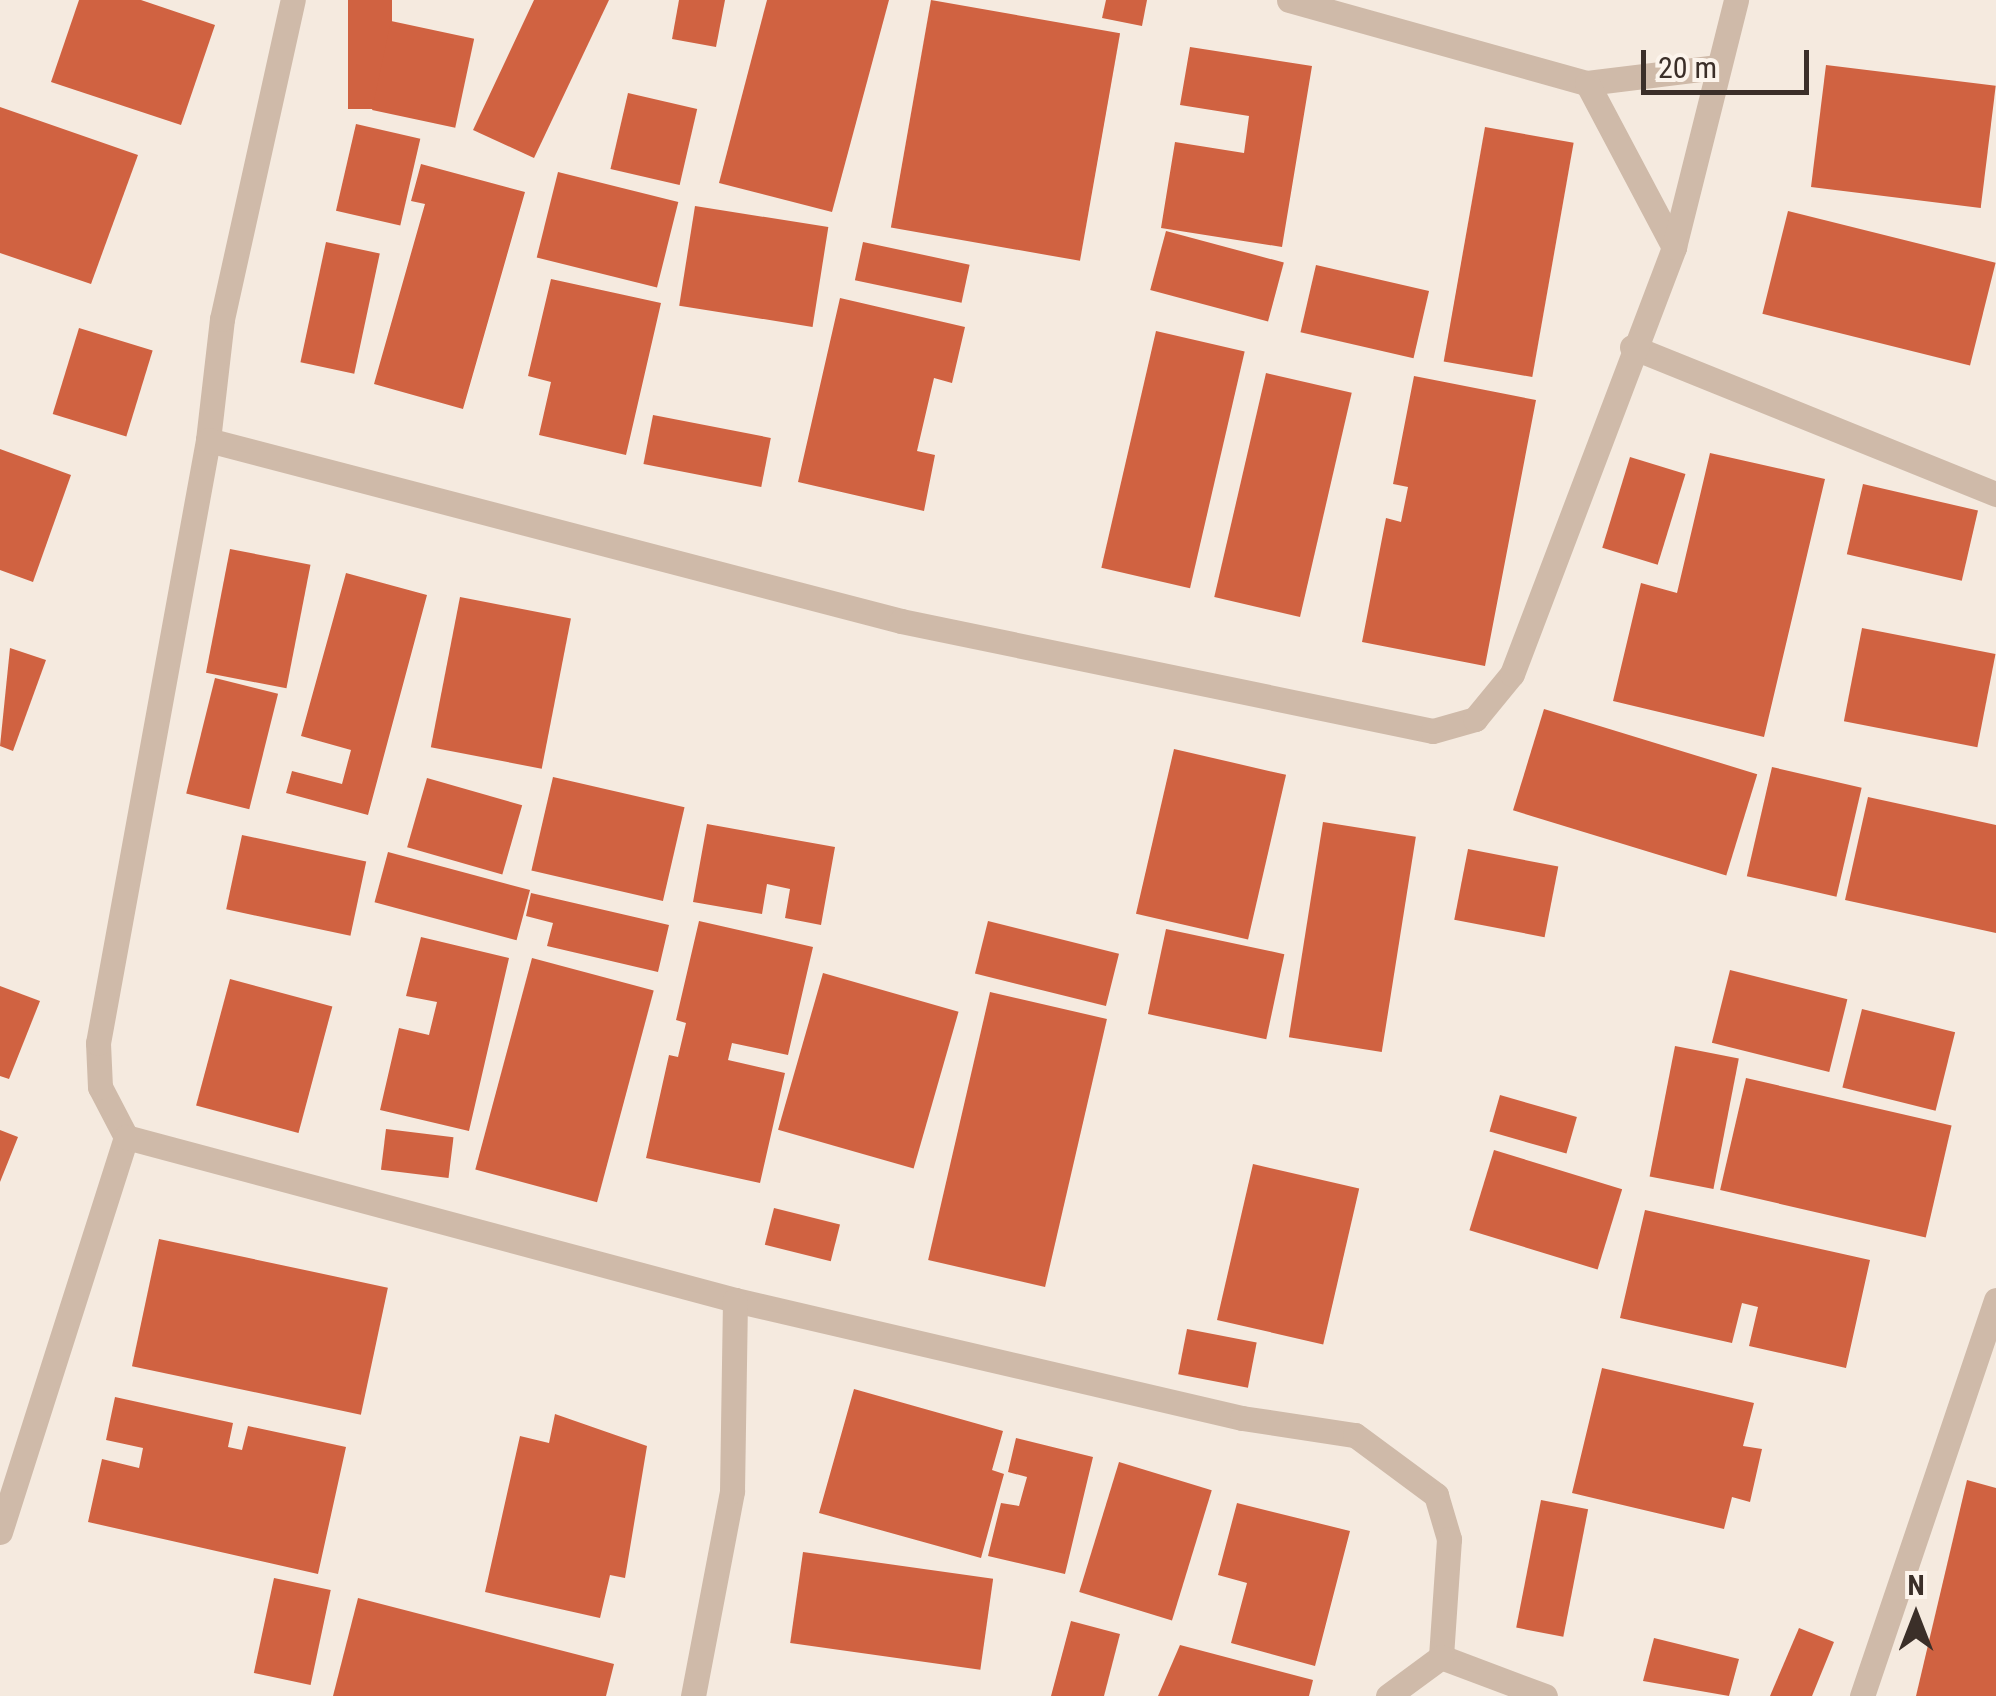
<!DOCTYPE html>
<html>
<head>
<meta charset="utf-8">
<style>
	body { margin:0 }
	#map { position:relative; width:1996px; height:1696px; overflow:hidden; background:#f5eadf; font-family:"Roboto Condensed",sans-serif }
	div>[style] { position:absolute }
	.building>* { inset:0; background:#d06241; transform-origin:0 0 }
	.street>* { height:25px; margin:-12.5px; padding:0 12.5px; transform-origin:12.5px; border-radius:12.5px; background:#cfbaa9 }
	span { translate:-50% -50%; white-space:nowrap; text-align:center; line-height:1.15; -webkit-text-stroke:9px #fcf4ec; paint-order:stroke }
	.north { position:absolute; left:1866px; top:1566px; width:100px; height:100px; -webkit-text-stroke:8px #fcf4ec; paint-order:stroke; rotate:0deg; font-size:28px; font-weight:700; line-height:40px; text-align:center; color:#3b2f29 }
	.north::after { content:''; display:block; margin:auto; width:35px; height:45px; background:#3b2f29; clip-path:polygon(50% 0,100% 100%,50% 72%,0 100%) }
	.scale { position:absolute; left:1641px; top:50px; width:168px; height:45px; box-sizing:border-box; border:5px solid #3b2f29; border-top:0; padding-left:12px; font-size:30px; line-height:35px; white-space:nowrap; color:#3b2f29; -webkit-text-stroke:8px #fcf4ec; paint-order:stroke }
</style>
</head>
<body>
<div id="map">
	<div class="building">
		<div style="clip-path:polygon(79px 0,141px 0,215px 25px,181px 125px,51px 82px)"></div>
		<div style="left:348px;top:0;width:44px;height:109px"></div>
		<div style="clip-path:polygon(534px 0,609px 0,534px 158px,473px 130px)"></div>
		<div style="clip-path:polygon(679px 0,725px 0,716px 47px,672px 39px)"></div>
		<div style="clip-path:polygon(767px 0,889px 0,832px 212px,719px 183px)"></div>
		<div style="left:931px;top:0;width:192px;height:231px;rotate:10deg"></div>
		<div style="clip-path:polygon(1106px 0,1147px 0,1142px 26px,1102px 18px)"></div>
		<div style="left:391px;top:21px;width:85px;height:91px;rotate:12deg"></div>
		<div style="clip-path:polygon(1190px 47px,1312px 66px,1282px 247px,1161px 228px,1175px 142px,1244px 153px,1249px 116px,1180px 105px)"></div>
		<div style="left:1826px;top:65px;width:171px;height:123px;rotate:7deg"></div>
		<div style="left:628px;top:93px;width:71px;height:78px;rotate:13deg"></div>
		<div style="clip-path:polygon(0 107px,138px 155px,91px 284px,0 253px)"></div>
		<div style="left:356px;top:124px;width:66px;height:89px;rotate:13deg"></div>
		<div style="left:1485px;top:127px;width:90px;height:238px;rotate:10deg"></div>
		<div style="clip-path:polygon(421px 164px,525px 192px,463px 409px,374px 384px,425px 204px,411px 201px)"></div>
		<div style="left:558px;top:172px;width:124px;height:88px;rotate:14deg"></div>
		<div style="left:695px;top:206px;width:135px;height:101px;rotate:9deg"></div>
		<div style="left:1788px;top:211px;width:214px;height:106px;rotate:14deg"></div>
		<div style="left:1166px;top:231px;width:122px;height:61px;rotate:15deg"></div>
		<div style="left:326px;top:242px;width:55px;height:123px;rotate:12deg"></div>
		<div style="left:863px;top:242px;width:109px;height:39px;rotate:12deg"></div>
		<div style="left:1316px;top:265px;width:116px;height:69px;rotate:13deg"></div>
		<div style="clip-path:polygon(551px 279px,661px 303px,626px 455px,539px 435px,551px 382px,528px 376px)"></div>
		<div style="clip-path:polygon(840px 298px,965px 327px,952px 383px,934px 378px,917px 451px,935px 455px,924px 511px,798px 482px)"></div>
		<div style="left:79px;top:328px;width:77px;height:90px;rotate:17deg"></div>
		<div style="left:1156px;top:331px;width:91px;height:243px;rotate:13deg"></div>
		<div style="left:1266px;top:373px;width:88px;height:230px;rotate:13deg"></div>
		<div style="clip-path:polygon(1414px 376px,1536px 400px,1485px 666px,1362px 642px,1386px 518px,1401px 522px,1408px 487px,1393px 484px)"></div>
		<div style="left:653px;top:415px;width:120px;height:50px;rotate:11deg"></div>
		<div style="clip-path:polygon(0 449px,71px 475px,33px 582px,0 570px)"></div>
		<div style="clip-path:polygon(1710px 453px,1825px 479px,1764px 737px,1613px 701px,1641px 583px,1677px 593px)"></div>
		<div style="left:1630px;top:457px;width:58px;height:95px;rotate:17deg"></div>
		<div style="left:1863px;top:484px;width:118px;height:72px;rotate:13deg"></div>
		<div style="left:230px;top:549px;width:82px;height:126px;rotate:11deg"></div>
		<div style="clip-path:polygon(346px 573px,427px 595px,368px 815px,286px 793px,292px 771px,342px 784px,351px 750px,301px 736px)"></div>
		<div style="left:460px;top:597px;width:113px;height:153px;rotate:11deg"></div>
		<div style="left:1862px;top:628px;width:136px;height:95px;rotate:11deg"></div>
		<div style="clip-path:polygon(10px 648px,46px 660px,13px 751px,0 746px)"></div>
		<div style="left:215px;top:678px;width:65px;height:119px;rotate:14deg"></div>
		<div style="left:1544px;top:709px;width:223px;height:106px;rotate:17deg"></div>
		<div style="left:1174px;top:749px;width:115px;height:169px;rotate:13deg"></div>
		<div style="left:1772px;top:767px;width:92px;height:112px;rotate:13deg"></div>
		<div style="left:553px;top:777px;width:135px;height:96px;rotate:13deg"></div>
		<div style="left:427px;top:778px;width:99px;height:72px;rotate:16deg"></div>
		<div style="clip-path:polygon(1868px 797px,1996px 825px,1996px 933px,1845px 900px)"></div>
		<div style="left:1323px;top:822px;width:94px;height:218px;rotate:9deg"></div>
		<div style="clip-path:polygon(707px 824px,835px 847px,821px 925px,785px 918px,790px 889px,767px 884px,762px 914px,693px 902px)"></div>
		<div style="left:242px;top:835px;width:127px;height:76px;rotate:12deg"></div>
		<div style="left:1468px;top:849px;width:92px;height:72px;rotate:11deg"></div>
		<div style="left:388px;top:852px;width:147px;height:52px;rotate:15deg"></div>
		<div style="clip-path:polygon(531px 893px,669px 925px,658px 972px,547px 946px,553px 923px,526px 916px)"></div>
		<div style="clip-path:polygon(699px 921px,813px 947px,788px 1055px,732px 1043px,728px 1060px,785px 1073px,760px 1183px,646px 1158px,669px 1055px,678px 1057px,686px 1023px,676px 1020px)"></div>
		<div style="left:988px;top:921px;width:135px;height:54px;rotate:14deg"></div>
		<div style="left:1166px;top:929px;width:121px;height:87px;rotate:12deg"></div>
		<div style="clip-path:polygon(421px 937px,509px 958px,469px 1131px,380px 1110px,399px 1028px,429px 1035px,437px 1002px,406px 996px)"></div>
		<div style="left:532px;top:958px;width:126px;height:219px;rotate:15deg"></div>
		<div style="left:1730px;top:970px;width:121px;height:75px;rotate:14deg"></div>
		<div style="left:823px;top:973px;width:141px;height:163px;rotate:16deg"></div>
		<div style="left:230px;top:979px;width:106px;height:131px;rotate:15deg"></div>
		<div style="clip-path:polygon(0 986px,40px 1001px,9px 1079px,0 1076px)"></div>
		<div style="left:990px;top:992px;width:120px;height:275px;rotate:13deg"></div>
		<div style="left:1862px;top:1009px;width:96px;height:81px;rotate:14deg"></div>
		<div style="left:1675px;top:1046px;width:65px;height:133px;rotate:11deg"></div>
		<div style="left:1746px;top:1078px;width:211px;height:115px;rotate:13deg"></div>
		<div style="left:1500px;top:1095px;width:80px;height:38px;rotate:16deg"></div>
		<div style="left:386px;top:1129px;width:68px;height:41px;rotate:7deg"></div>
		<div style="clip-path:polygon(0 1130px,18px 1137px,0 1182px)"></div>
		<div style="left:1494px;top:1150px;width:134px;height:84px;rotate:17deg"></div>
		<div style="left:1253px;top:1164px;width:109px;height:160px;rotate:13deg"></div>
		<div style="left:774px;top:1208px;width:68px;height:38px;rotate:14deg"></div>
		<div style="clip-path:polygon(1645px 1210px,1870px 1260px,1846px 1368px,1749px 1346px,1758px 1307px,1742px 1303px,1732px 1343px,1620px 1318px)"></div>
		<div style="left:159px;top:1239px;width:234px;height:130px;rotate:12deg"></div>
		<div style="left:1187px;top:1329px;width:71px;height:46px;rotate:11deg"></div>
		<div style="clip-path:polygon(1602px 1368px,1754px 1403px,1743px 1446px,1762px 1449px,1750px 1502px,1732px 1497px,1724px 1529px,1572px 1493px)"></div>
		<div style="clip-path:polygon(854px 1389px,1003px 1431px,992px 1470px,1004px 1474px,981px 1558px,819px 1513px)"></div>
		<div style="clip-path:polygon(115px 1397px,233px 1423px,228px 1447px,242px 1450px,248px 1426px,346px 1447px,318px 1574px,88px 1522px,102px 1459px,139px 1468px,143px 1448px,106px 1440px)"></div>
		<div style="clip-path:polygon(555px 1414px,647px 1446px,625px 1578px,610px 1575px,600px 1618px,485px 1592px,520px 1436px,549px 1443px)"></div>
		<div style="clip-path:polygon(1016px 1438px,1093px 1457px,1065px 1574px,988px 1556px,1001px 1503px,1019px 1506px,1027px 1477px,1008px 1472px)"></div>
		<div style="left:1119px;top:1462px;width:97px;height:136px;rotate:17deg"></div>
		<div style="clip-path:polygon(1967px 1480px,1996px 1488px,1996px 1696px,1916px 1696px)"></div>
		<div style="left:1541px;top:1500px;width:48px;height:130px;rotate:11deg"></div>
		<div style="clip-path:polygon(1237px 1503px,1350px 1531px,1315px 1666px,1231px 1643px,1247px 1583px,1218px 1575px)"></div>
		<div style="left:803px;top:1552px;width:192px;height:92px;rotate:8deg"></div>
		<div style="left:274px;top:1578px;width:58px;height:97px;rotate:12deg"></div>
		<div style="clip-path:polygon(358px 1598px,614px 1664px,606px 1696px,333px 1696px)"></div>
		<div style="clip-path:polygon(1071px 1621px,1120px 1634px,1104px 1696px,1051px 1696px)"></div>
		<div style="clip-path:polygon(1799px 1628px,1834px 1642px,1812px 1696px,1770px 1696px)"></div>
		<div style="clip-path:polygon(1654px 1638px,1739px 1659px,1729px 1696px,1643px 1681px)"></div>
		<div style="clip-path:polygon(1180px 1645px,1313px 1680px,1309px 1696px,1158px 1696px)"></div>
	</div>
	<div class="street">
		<div style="left:1289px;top:0;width:309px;rotate:15.6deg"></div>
		<div style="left:1587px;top:83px;width:132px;rotate:-7deg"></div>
		<div style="left:1587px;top:83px;width:186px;rotate:62.1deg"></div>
		<div style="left:1632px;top:347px;width:393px;rotate:22deg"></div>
		<div style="left:208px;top:440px;width:122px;rotate:-83.4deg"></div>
		<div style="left:222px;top:319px;width:327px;rotate:-77.5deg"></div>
		<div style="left:126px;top:1137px;width:56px;rotate:-117.5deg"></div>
		<div style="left:100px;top:1087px;width:44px;rotate:-92.6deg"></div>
		<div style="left:98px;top:1043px;width:613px;rotate:-79.66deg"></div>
		<div style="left:208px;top:440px;width:716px;rotate:14.64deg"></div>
		<div style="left:901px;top:621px;width:543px;rotate:11.68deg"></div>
		<div style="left:1433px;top:731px;width:44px;rotate:-15.9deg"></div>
		<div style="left:1475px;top:719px;width:58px;rotate:-50.6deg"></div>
		<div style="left:1512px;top:674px;width:457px;rotate:-69.2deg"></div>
		<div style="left:1674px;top:247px;width:255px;rotate:-75.9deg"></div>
		<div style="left:0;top:1532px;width:415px;rotate:-72.3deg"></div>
		<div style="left:126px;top:1137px;width:630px;rotate:14.98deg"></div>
		<div style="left:735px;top:1300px;width:521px;rotate:13.1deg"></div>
		<div style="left:1242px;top:1418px;width:114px;rotate:8.6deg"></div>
		<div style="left:1355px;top:1435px;width:101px;rotate:36.5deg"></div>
		<div style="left:1436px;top:1495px;width:46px;rotate:73.5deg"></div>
		<div style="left:1449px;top:1539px;width:118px;rotate:93.9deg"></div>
		<div style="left:1441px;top:1657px;width:111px;rotate:20.6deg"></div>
		<div style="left:693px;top:1696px;width:209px;rotate:-79.2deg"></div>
		<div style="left:732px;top:1491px;width:191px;rotate:-89.1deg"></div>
		<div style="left:1388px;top:1696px;width:66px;rotate:-36.3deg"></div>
		<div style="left:1862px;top:1696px;width:418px;rotate:-71.3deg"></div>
	</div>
	<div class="north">N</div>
	<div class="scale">20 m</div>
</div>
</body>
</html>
